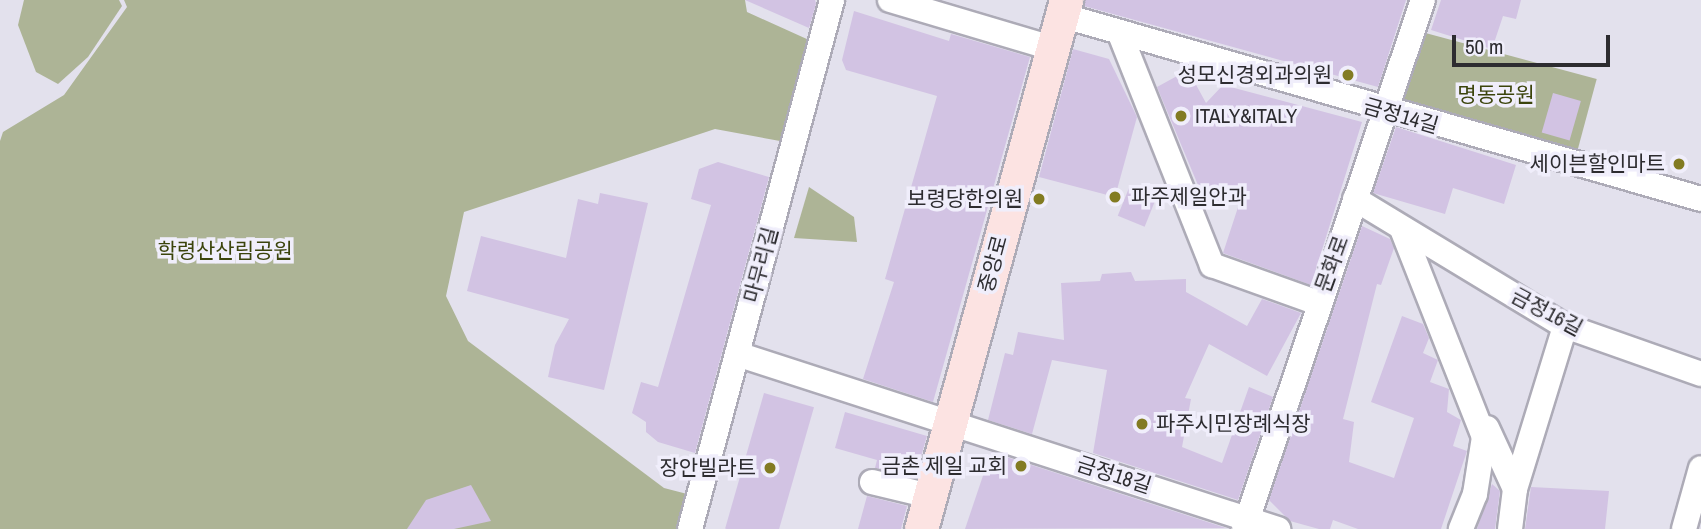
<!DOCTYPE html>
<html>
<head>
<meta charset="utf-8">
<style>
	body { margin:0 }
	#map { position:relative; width:1701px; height:529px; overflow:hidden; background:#e3e1ed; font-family:"Archivo Narrow","Noto Sans KR",sans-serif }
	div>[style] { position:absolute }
	.green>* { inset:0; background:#adb496; transform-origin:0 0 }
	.building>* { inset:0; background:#d2c3e3; transform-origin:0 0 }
	.roads { filter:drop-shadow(2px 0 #adabb7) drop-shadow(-2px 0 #adabb7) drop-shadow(0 2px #adabb7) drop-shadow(0 -2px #adabb7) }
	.minor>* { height:24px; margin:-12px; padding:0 12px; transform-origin:12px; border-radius:12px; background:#fff }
	.secondary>* { height:33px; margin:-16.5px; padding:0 16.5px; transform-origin:16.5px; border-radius:16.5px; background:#fce3e2 }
	.dots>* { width:19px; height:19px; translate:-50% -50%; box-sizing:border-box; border:4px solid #f0eefb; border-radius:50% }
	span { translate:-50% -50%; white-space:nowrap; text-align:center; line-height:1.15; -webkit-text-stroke:7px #f0eefb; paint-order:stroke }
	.poi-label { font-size:21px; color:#2d2c30 }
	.right { translate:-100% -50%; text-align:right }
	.left { translate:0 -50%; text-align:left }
	.park-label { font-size:21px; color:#3b440b }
	.street-label { font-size:21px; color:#2d2c30 }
	.scale { position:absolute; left:1452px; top:35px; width:158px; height:32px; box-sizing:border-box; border:4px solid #2d2c30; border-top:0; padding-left:9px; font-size:21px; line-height:24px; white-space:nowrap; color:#2d2c30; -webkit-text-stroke:5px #f0eefb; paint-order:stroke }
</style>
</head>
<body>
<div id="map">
	<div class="green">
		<div style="clip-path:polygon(24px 0,119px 0,122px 6px,88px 57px,58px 84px,36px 72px,18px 25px)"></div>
		<div style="clip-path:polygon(124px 0,745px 0,747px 12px,809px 40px,780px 141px,715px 129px,464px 212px,446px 296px,468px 341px,664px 488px,691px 495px,686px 529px,0 529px,0 141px,3px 132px,64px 95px,127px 7px)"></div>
		<div style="left:1418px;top:31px;width:185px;height:81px;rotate:15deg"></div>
		<div style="clip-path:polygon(809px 187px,854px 217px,857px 242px,794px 238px)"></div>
	</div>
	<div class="building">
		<div style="clip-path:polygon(745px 0,815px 0,816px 4px,809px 28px)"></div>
		<div style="clip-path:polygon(1085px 0,1406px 0,1378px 87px,1084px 6px)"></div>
		<div style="clip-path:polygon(1441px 0,1521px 0,1516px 19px,1503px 16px,1492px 49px,1431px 30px)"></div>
		<div style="clip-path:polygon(854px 11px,949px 41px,951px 34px,1030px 57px,933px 402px,863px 379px,894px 282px,885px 279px,937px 96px,846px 70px,842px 60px)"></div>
		<div style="clip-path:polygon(1073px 49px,1109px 59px,1137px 117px,1115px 197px,1039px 177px)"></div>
		<div style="clip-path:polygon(1188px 70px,1206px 103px,1223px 85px,1362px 122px,1311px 285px,1223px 253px,1243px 192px,1208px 209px,1157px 87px)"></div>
		<div style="left:1553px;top:93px;width:29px;height:41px;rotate:16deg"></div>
		<div style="clip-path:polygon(1396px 127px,1516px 165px,1504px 204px,1453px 188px,1445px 214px,1373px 193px)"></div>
		<div style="clip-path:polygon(718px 162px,769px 177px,695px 453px,658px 442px,646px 432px,646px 422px,632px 413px,641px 382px,658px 387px,711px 205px,691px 199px,699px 169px)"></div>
		<div style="left:1129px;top:188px;width:29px;height:30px;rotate:22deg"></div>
		<div style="clip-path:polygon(600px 193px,648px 203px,604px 390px,548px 377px,555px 345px,569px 319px,467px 291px,481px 236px,566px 258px,578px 199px,598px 204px)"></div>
		<div style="clip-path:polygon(1362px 226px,1390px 239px,1394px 248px,1381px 285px,1377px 284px,1343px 419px,1354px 422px,1349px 462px,1394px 478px,1414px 418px,1371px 402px,1402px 316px,1423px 324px,1429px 338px,1423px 353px,1438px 360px,1430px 382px,1449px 389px,1447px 412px,1461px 420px,1453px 446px,1467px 451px,1441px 529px,1358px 529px,1333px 520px,1330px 529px,1319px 529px,1290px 521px,1269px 500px)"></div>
		<div style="clip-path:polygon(1131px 272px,1135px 281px,1186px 279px,1186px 292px,1247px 326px,1262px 299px,1301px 313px,1267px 376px,1209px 344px,1185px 398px,1191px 399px,1182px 447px,1222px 463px,1249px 387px,1273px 397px,1238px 500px,1093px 453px,1107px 370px,1052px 360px,1032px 434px,988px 420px,1005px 353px,1013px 355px,1018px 332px,1064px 340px,1061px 283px,1100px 281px,1102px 274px)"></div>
		<div style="left:764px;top:393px;width:52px;height:141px;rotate:16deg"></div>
		<div style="clip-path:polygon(845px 412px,927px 436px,915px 477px,875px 468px,877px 460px,835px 448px)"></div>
		<div style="clip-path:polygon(991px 452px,1226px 528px,965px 529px)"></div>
		<div style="clip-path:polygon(1492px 484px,1500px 491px,1495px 529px,1477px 529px)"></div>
		<div style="clip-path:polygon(471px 485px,491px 521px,454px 529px,407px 529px,426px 500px)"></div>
		<div style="clip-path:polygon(1531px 487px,1609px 491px,1605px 529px,1525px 529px)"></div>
		<div style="clip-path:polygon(867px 496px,907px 506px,901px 529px,858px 529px)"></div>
	</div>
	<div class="roads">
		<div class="minor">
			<div style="left:890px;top:0;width:169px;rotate:16.5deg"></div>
			<div style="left:1061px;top:15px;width:666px;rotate:16.04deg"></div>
			<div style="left:1120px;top:34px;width:249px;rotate:68.3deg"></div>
			<div style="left:1212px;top:265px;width:113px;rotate:19.7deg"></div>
			<div style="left:1355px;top:199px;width:245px;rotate:31.2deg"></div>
			<div style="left:1565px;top:326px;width:144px;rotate:19.4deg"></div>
			<div style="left:1402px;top:229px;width:224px;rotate:68.5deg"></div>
			<div style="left:1484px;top:437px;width:58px;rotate:99deg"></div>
			<div style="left:1475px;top:494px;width:38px;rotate:112deg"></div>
			<div style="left:737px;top:354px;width:569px;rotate:17.93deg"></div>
			<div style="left:1487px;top:428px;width:67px;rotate:65.3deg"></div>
			<div style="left:1515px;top:489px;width:40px;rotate:97.1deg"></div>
			<div style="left:872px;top:482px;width:60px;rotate:13.6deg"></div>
			<div style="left:1515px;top:489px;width:170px;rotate:-72.9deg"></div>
			<div style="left:690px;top:529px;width:548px;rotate:-74.97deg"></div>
			<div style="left:1244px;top:529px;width:558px;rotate:-71.31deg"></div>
			<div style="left:1684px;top:529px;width:63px;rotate:-74.4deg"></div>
		</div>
		<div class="secondary">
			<div style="left:921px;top:529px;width:549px;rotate:-74.67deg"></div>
		</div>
	</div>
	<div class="dots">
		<div style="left:1348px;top:75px;background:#827b22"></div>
		<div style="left:1181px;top:116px;background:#827b22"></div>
		<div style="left:1679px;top:164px;background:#827b22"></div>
		<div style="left:1115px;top:197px;background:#827b22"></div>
		<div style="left:1039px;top:199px;background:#827b22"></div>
		<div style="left:1142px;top:424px;background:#827b22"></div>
		<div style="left:1021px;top:466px;background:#827b22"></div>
		<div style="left:770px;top:468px;background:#827b22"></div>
	</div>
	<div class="poi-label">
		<span class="right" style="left:1332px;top:75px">성모신경외과의원</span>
		<span class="left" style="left:1195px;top:116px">ITALY&amp;ITALY</span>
		<span class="right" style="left:1665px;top:164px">세이븐할인마트</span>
		<span class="left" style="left:1131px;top:197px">파주제일안과</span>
		<span class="right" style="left:1023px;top:199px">보령당한의원</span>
		<span class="left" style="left:1156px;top:424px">파주시민장례식장</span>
		<span class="right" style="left:1007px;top:466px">금촌 제일 교회</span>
		<span class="right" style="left:756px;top:468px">장안빌라트</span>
	</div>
	<div class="park-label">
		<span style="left:1496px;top:95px">명동공원</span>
		<span style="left:225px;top:251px">학령산산림공원</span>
	</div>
	<div class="street-label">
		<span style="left:1401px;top:116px;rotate:16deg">금정14길</span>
		<span style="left:993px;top:264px;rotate:-75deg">중앙로</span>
		<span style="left:1332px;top:264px;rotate:-70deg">문화로</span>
		<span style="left:761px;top:265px;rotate:-75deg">마무리길</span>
		<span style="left:1547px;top:312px;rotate:28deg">금정16길</span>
		<span style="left:1114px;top:475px;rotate:18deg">금정18길</span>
	</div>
	<div class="scale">50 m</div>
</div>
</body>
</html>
